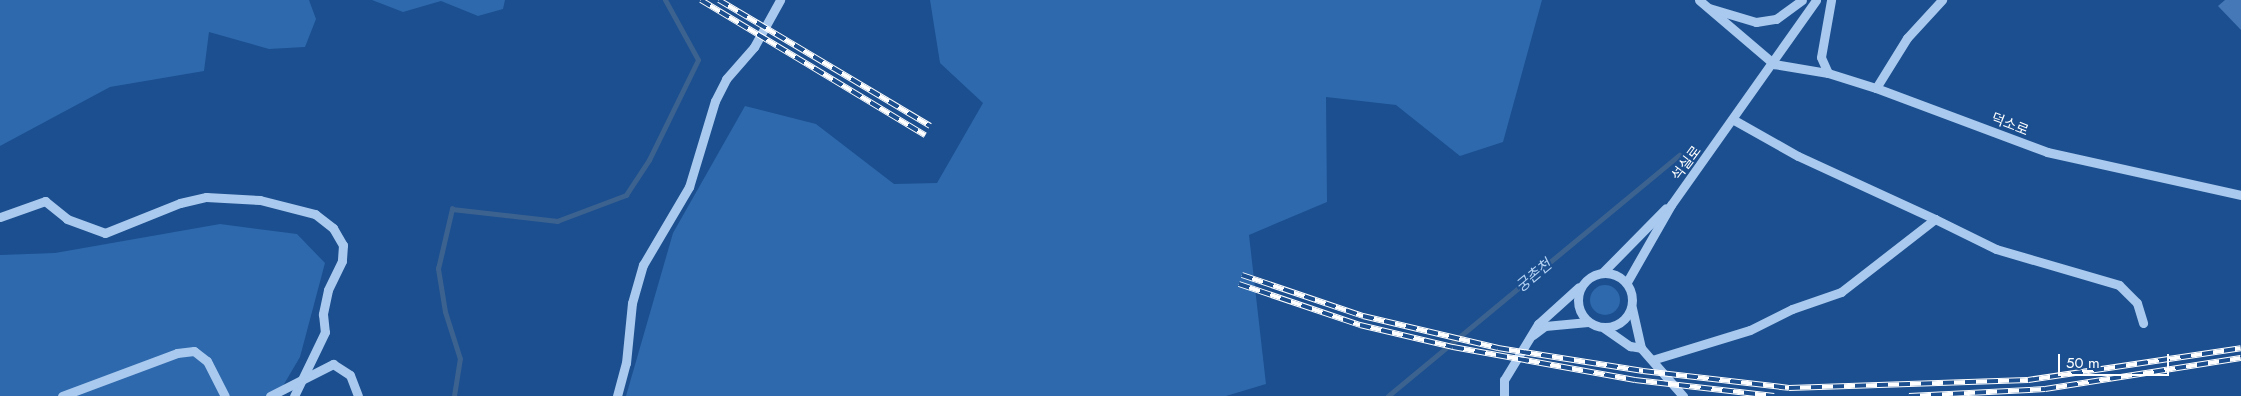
<!DOCTYPE html>
<html>
<head>
<meta charset="utf-8">
<style>
	body { margin:0 }
	#map { position:relative; width:2241px; height:396px; overflow:hidden; background:#1b4f8f; font-family:Jost,"Noto Sans KR",sans-serif }
	div>[style] { position:absolute }
	.green>* { inset:0; background:#2e69ad }
	.round { border-radius:50% }
	.stream>* { height:4.5px; margin:-2.25px; padding:0 2.25px; transform-origin:2.25px; border-radius:2.25px; background:#3c6290 }
	.building>* { inset:0; background:#4478b7 }
	.minor>* { height:9px; margin:-4.5px; padding:0 4.5px; transform-origin:4.5px; border-radius:4.5px; background:#a9c9ee }
	.minor>.ring { margin:-4.5px; padding:0; box-sizing:content-box; background:none; border:9px solid #a9c9ee; border-radius:50% }
	.rail>* { height:5.5px; margin-top:-2.75px; transform-origin:0; background:repeating-linear-gradient(90deg,#1b4f8f 0 11px,#fff 0 22px); box-sizing:border-box; border-block:1px solid #fff }
	span { translate:-50% -50%; white-space:nowrap; text-align:center; line-height:1.15; -webkit-text-stroke:4px #1b4f8f; paint-order:stroke }
	.street-label { font-size:14px; color:#fff }
	.water-label { font-size:15px; color:#b5d3f5; font-style:italic }
	.scale { position:absolute; left:2058px; top:354px; width:111px; height:22px; box-sizing:border-box; border:2px solid #fff; border-top:0; padding-left:6px; font-size:15px; line-height:18px; white-space:nowrap; color:#fff; -webkit-text-stroke:4px #1b4f8f; paint-order:stroke }
</style>
</head>
<body>
<div id="map">
	<div class="green">
		<div style="clip-path:polygon(0 0,309px 0,316px 19px,305px 47px,269px 49px,209px 32px,204px 71px,110px 87px,0 146px)"></div>
		<div style="clip-path:polygon(372px 0,505px 0,503px 9px,478px 16px,441px 1px,403px 12px)"></div>
		<div style="clip-path:polygon(930px 0,1542px 0,1503px 142px,1460px 156px,1396px 105px,1326px 97px,1327px 202px,1249px 235px,1266px 384px,1226px 396px,626px 396px,673px 233px,745px 106px,816px 124px,894px 184px,937px 183px,983px 103px,940px 63px)"></div>
		<div style="clip-path:polygon(220px 224px,297px 234px,325px 263px,300px 357px,277px 396px,0 396px,0 255px,55px 253px)"></div>
		<div class="round" style="left:1590px;top:285px;width:30px;height:30px"></div>
	</div>
	<div class="stream">
		<div style="left:454px;top:396px;width:37px;rotate:-81deg"></div>
		<div style="left:460px;top:359px;width:49px;rotate:-107.7deg"></div>
		<div style="left:445px;top:312px;width:44px;rotate:-99.2deg"></div>
		<div style="left:438px;top:269px;width:62px;rotate:-76.9deg"></div>
		<div style="left:452px;top:209px;width:106px;rotate:6.5deg"></div>
		<div style="left:557px;top:221px;width:74px;rotate:-20.6deg"></div>
		<div style="left:626px;top:195px;width:42px;rotate:-56.7deg"></div>
		<div style="left:649px;top:160px;width:111px;rotate:-63.9deg"></div>
		<div style="left:698px;top:60px;width:68px;rotate:-118.8deg"></div>
		<div style="left:1388px;top:396px;width:378px;rotate:-39.6deg"></div>
	</div>
	<div class="building">
		<div style="clip-path:polygon(2225px 0,2241px 0,2241px 30px,2218px 6px)"></div>
	</div>
	<div class="minor">
		<div style="left:1699px;top:0;width:99px;rotate:40.5deg"></div>
		<div style="left:1709px;top:8px;width:49px;rotate:16.6deg"></div>
		<div style="left:1756px;top:22px;width:20px;rotate:-9deg"></div>
		<div style="left:1776px;top:19px;width:32px;rotate:-36deg"></div>
		<div style="left:1774px;top:64px;width:55px;rotate:9.5deg"></div>
		<div style="left:1828px;top:73px;width:50px;rotate:17.4deg"></div>
		<div style="left:1876px;top:88px;width:183px;rotate:20.5deg"></div>
		<div style="left:2047px;top:152px;width:199px;rotate:12.5deg"></div>
		<div style="left:1828px;top:73px;width:17px;rotate:-114deg"></div>
		<div style="left:1821px;top:57px;width:58px;rotate:-80deg"></div>
		<div style="left:1876px;top:88px;width:59px;rotate:-58.2deg"></div>
		<div style="left:1907px;top:38px;width:52px;rotate:-47.4deg"></div>
		<div style="left:1734px;top:120px;width:73px;rotate:29.4deg"></div>
		<div style="left:1798px;top:156px;width:151px;rotate:24.7deg"></div>
		<div style="left:0;top:217px;width:48px;rotate:-19.6deg"></div>
		<div style="left:45px;top:201px;width:28px;rotate:39deg"></div>
		<div style="left:67px;top:219px;width:40px;rotate:20.2deg"></div>
		<div style="left:105px;top:233px;width:81px;rotate:-21.8deg"></div>
		<div style="left:180px;top:203px;width:27px;rotate:-13deg"></div>
		<div style="left:206px;top:197px;width:54px;rotate:3.2deg"></div>
		<div style="left:260px;top:200px;width:57px;rotate:14.3deg"></div>
		<div style="left:315px;top:214px;width:23px;rotate:38deg"></div>
		<div style="left:333px;top:228px;width:20px;rotate:60deg"></div>
		<div style="left:343px;top:245px;width:16px;rotate:94deg"></div>
		<div style="left:342px;top:261px;width:32px;rotate:116deg"></div>
		<div style="left:328px;top:290px;width:25px;rotate:102deg"></div>
		<div style="left:323px;top:314px;width:18px;rotate:84deg"></div>
		<div style="left:325px;top:332px;width:71px;rotate:115.8deg"></div>
		<div class="ring" style="left:1578px;top:273px;width:45px;height:45px"></div>
		<div style="left:1602px;top:273px;width:91px;rotate:-45.4deg"></div>
		<div style="left:1627px;top:282px;width:89px;rotate:-60.3deg"></div>
		<div style="left:1671px;top:205px;width:251px;rotate:-54.7deg"></div>
		<div style="left:1632px;top:308px;width:41px;rotate:77.3deg"></div>
		<div style="left:1641px;top:348px;width:64px;rotate:48.8deg"></div>
		<div style="left:1604px;top:328px;width:32px;rotate:35deg"></div>
		<div style="left:1630px;top:346px;width:11px;rotate:10deg"></div>
		<div style="left:1533px;top:335px;width:15px;rotate:-37deg"></div>
		<div style="left:1545px;top:326px;width:43px;rotate:-5.3deg"></div>
		<div style="left:1652px;top:360px;width:102px;rotate:-17deg"></div>
		<div style="left:1750px;top:330px;width:47px;rotate:-26.6deg"></div>
		<div style="left:1792px;top:309px;width:52px;rotate:-19.1deg"></div>
		<div style="left:1841px;top:292px;width:119px;rotate:-37.8deg"></div>
		<div style="left:1935px;top:219px;width:68px;rotate:26.2deg"></div>
		<div style="left:1996px;top:249px;width:128px;rotate:16.3deg"></div>
		<div style="left:2119px;top:285px;width:25px;rotate:45deg"></div>
		<div style="left:2137px;top:303px;width:21px;rotate:73deg"></div>
		<div style="left:62px;top:396px;width:123px;rotate:-20.5deg"></div>
		<div style="left:177px;top:353px;width:17px;rotate:-7deg"></div>
		<div style="left:194px;top:351px;width:16px;rotate:38deg"></div>
		<div style="left:207px;top:361px;width:39px;rotate:63deg"></div>
		<div style="left:270px;top:396px;width:71px;rotate:-26.9deg"></div>
		<div style="left:333px;top:364px;width:20px;rotate:33deg"></div>
		<div style="left:350px;top:375px;width:22px;rotate:69deg"></div>
		<div style="left:617px;top:396px;width:34px;rotate:-75deg"></div>
		<div style="left:626px;top:363px;width:60px;rotate:-84.3deg"></div>
		<div style="left:632px;top:303px;width:40px;rotate:-74deg"></div>
		<div style="left:643px;top:265px;width:91px;rotate:-59.5deg"></div>
		<div style="left:689px;top:187px;width:90px;rotate:-73.2deg"></div>
		<div style="left:715px;top:101px;width:25px;rotate:-63deg"></div>
		<div style="left:726px;top:79px;width:43px;rotate:-48.8deg"></div>
		<div style="left:754px;top:47px;width:54px;rotate:-61deg"></div>
		<div style="left:1504px;top:396px;width:16px;rotate:-90deg"></div>
		<div style="left:1504px;top:380px;width:66px;rotate:-58.7deg"></div>
		<div style="left:1538px;top:324px;width:55px;rotate:-42.1deg"></div>
	</div>
	<div class="rail">
		<div style="left:701px;top:0;width:262px;rotate:31.1deg"></div>
		<div style="left:719px;top:0;width:246px;rotate:30.8deg"></div>
		<div style="left:1242px;top:275px;width:128px;rotate:18.7deg"></div>
		<div style="left:1363px;top:316px;width:139px;rotate:13.3deg"></div>
		<div style="left:1498px;top:348px;width:147px;rotate:9deg"></div>
		<div style="left:1643px;top:371px;width:147px;rotate:6.6deg"></div>
		<div style="left:1789px;top:388px;width:239px;rotate:-1.9deg"></div>
		<div style="left:2028px;top:380px;width:215px;rotate:-8.5deg"></div>
		<div style="left:1239px;top:284px;width:128px;rotate:18.7deg"></div>
		<div style="left:1360px;top:325px;width:96px;rotate:13.3deg"></div>
		<div style="left:1453px;top:347px;width:185px;rotate:10.3deg"></div>
		<div style="left:1635px;top:380px;width:140px;rotate:6.6deg"></div>
		<div style="left:1909px;top:396px;width:136px;rotate:-2.9deg"></div>
		<div style="left:2045px;top:389px;width:198px;rotate:-9deg"></div>
	</div>
	<div class="street-label">
		<span style="left:2010px;top:124px;rotate:21deg">덕소로</span>
		<span style="left:1686px;top:163px;rotate:-53deg">석실로</span>
	</div>
	<div class="water-label">
		<span style="left:1534px;top:276px;rotate:-40deg">궁촌천</span>
	</div>
	<div class="scale">50 m</div>
</div>
</body>
</html>
